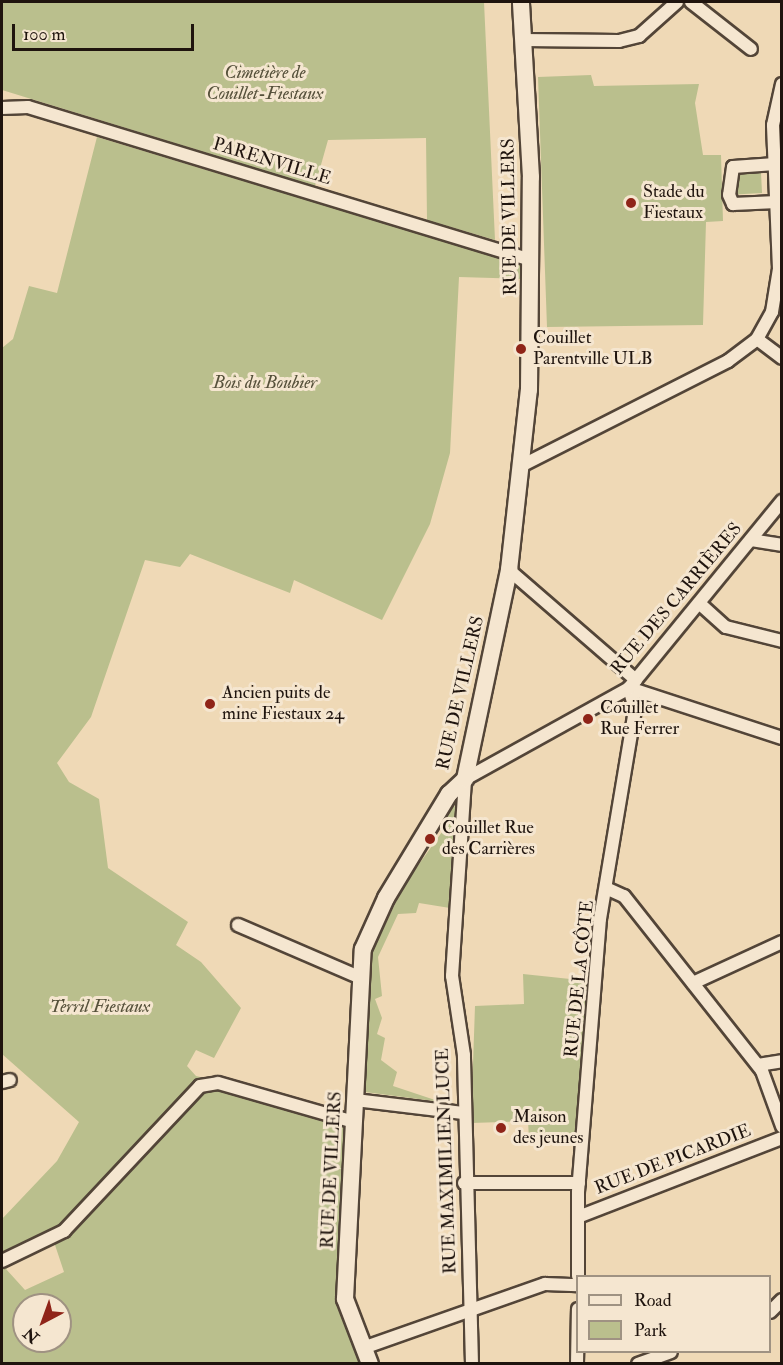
<!DOCTYPE html>
<html>
<head>
<meta charset="utf-8">
<style>
	body { margin:0 }
	#map { position:relative; width:783px; height:1365px; overflow:hidden; background:#efd9b6; font-family:"IM FELL Double Pica",serif }
	div>[style] { position:absolute }
	.green>* { inset:0; background:#babf8d; transform-origin:0 0 }
	.roads { filter:drop-shadow(2px 0 #534538) drop-shadow(-2px 0 #534538) drop-shadow(0 2px #534538) drop-shadow(0 -2px #534538) }
	.street>* { height:12px; margin:-6px; padding:0 6px; transform-origin:6px; border-radius:6px; background:#f5e6d0 }
	.secondary>* { height:16px; margin:-8px; padding:0 8px; transform-origin:8px; border-radius:8px; background:#f5e6d0 }
	.dots>* { width:16px; height:16px; translate:-50% -50%; box-sizing:border-box; border:3px solid #f5e6d0; border-radius:50% }
	span { translate:-50% -50%; white-space:nowrap; text-align:center; line-height:1.15; -webkit-text-stroke:6px #f5e6d0; paint-order:stroke }
	.park-label { font-size:18px; color:#55503a; font-style:italic }
	.street-label { font-size:18px; color:#1f140e }
	.poi-label { font-size:18px; color:#1f140e }
	.left { translate:0 -50%; text-align:left }
	.frame { position:absolute; inset:0; border:3px solid #1f140e; pointer-events:none }
	.legend { position:absolute; left:576px; top:1275px; width:195px; height:78px; box-sizing:border-box; background:#f5e6d0; border:2px solid #9f9282; margin:0; padding:8px 10px; list-style:none; font-size:18px; color:#1f140e }
	.legend li { display:flex; align-items:center; gap:12px; height:30px }
	.legend b { width:30px; border:2px solid #9f9282 }
	.north { position:absolute; left:12px; top:1293px; width:60px; height:60px; box-sizing:border-box; background:#f5e6d0; border:2px solid #9f9282; border-radius:50%; rotate:221deg; font-size:16px; font-weight:700; line-height:24px; text-align:center; color:#1f140e }
	.north::after { content:''; display:block; margin:auto; width:21px; height:27px; background:#8f2418; clip-path:polygon(50% 0,100% 100%,50% 72%,0 100%) }
	.scale { position:absolute; left:12px; top:24px; width:182px; height:27px; box-sizing:border-box; border:3px solid #1f140e; border-top:0; padding-left:8px; font-size:18px; line-height:21px; white-space:nowrap; color:#1f140e; -webkit-text-stroke:4px #f5e6d0; paint-order:stroke }
</style>
</head>
<body>
<div id="map">
	<div class="green">
		<div style="clip-path:polygon(2px 2px,484px 2px,495px 240px,427px 220px,426px 138px,328px 140px,315px 186px,2px 90px)"></div>
		<div style="clip-path:polygon(591px 75px,594px 86px,699px 84px,695px 103px,703px 155px,721px 155px,723px 221px,706px 222px,703px 325px,547px 327px,538px 77px)"></div>
		<div style="clip-path:polygon(evenodd,97px 137px,521px 264px,523px 279px,459px 277px,450px 453px,430px 524px,382px 620px,294px 580px,290px 593px,190px 554px,180px 567px,145px 560px,91px 717px,57px 763px,69px 782px,99px 799px,108px 868px,188px 922px,176px 945px,201px 962px,241px 1008px,214px 1058px,196px 1050px,187px 1066px,196px 1076px,345px 1111px,342px 1231px,348px 1325px,359px 1363px,2px 1363px,2px 1266px,18px 1259px,6px 1269px,25px 1290px,64px 1272px,51px 1233px,2px 1258px,2px 1219px,57px 1161px,79px 1122px,2px 1054px,2px 348px,13px 339px,29px 286px,57px 293px,97px 137px,24px 1305px,60px 1305px,60px 1341px,24px 1341px,24px 1305px)"></div>
		<div style="left:761px;top:173px;width:20px;height:27px;rotate:87deg"></div>
		<div style="clip-path:polygon(453px 802px,458px 816px,450px 908px,419px 903px,416px 913px,398px 914px,378px 957px,382px 996px,375px 999px,382px 1018px,377px 1034px,385px 1038px,381px 1060px,397px 1072px,393px 1086px,441px 1102px,365px 1092px,367px 963px,404px 885px,447px 825px,444px 817px)"></div>
		<div style="clip-path:polygon(523px 974px,589px 981px,575px 1136px,529px 1139px,528px 1121px,471px 1123px,475px 1006px,524px 1004px)"></div>
	</div>
	<div class="roads">
		<div class="street">
			<div style="left:691px;top:2px;width:76px;rotate:38.1deg"></div>
			<div style="left:523px;top:40px;width:96px;rotate:0.6deg"></div>
			<div style="left:619px;top:41px;width:21px;rotate:-14deg"></div>
			<div style="left:639px;top:36px;width:51px;rotate:-41.8deg"></div>
			<div style="left:2px;top:108px;width:26px;rotate:-2deg"></div>
			<div style="left:28px;top:107px;width:526px;rotate:16.92deg"></div>
			<div style="left:775px;top:164px;width:42px;rotate:175.9deg"></div>
			<div style="left:733px;top:167px;width:28px;rotate:98deg"></div>
			<div style="left:729px;top:195px;width:10px;rotate:66deg"></div>
			<div style="left:733px;top:204px;width:44px;rotate:-2.6deg"></div>
			<div style="left:757px;top:339px;width:31px;rotate:37deg"></div>
			<div style="left:521px;top:466px;width:232px;rotate:-26.9deg"></div>
			<div style="left:728px;top:361px;width:36px;rotate:-37deg"></div>
			<div style="left:757px;top:339px;width:31px;rotate:-61deg"></div>
			<div style="left:772px;top:312px;width:44px;rotate:-80.8deg"></div>
			<div style="left:779px;top:269px;width:144px;rotate:-92.4deg"></div>
			<div style="left:773px;top:125px;width:42px;rotate:-77.6deg"></div>
			<div style="left:751px;top:540px;width:31px;rotate:9deg"></div>
			<div style="left:509px;top:570px;width:168px;rotate:40.9deg"></div>
			<div style="left:699px;top:603px;width:36px;rotate:42deg"></div>
			<div style="left:726px;top:627px;width:58px;rotate:14deg"></div>
			<div style="left:629px;top:688px;width:161px;rotate:18.1deg"></div>
			<div style="left:608px;top:889px;width:17px;rotate:24deg"></div>
			<div style="left:624px;top:896px;width:223px;rotate:51.7deg"></div>
			<div style="left:762px;top:1071px;width:59px;rotate:70deg"></div>
			<div style="left:238px;top:925px;width:134px;rotate:23.3deg"></div>
			<div style="left:693px;top:983px;width:98px;rotate:-24.7deg"></div>
			<div style="left:758px;top:1065px;width:24px;rotate:-9deg"></div>
			<div style="left:2px;top:1082px;width:8px;rotate:-14deg"></div>
			<div style="left:355px;top:1100px;width:109px;rotate:6.9deg"></div>
			<div style="left:464px;top:1183px;width:115px"></div>
			<div style="left:578px;top:1217px;width:219px;rotate:-21.2deg"></div>
			<div style="left:2px;top:1261px;width:69px;rotate:-25.8deg"></div>
			<div style="left:64px;top:1231px;width:199px;rotate:-46.8deg"></div>
			<div style="left:200px;top:1086px;width:18px;rotate:-9deg"></div>
			<div style="left:218px;top:1083px;width:141px;rotate:16deg"></div>
			<div style="left:578px;top:1276px;width:84px;rotate:-90deg"></div>
			<div style="left:578px;top:1192px;width:274px;rotate:-85.4deg"></div>
			<div style="left:600px;top:919px;width:213px;rotate:-80.5deg"></div>
			<div style="left:635px;top:709px;width:22px;rotate:-106deg"></div>
			<div style="left:770px;top:1312px;width:17px;rotate:-45deg"></div>
			<div style="left:363px;top:1348px;width:193px;rotate:-19.4deg"></div>
			<div style="left:545px;top:1284px;width:33px;rotate:2deg"></div>
			<div style="left:472px;top:1364px;width:309px;rotate:-91.5deg"></div>
			<div style="left:464px;top:1055px;width:80px;rotate:-98.6deg"></div>
			<div style="left:452px;top:976px;width:197px;rotate:-86.2deg"></div>
			<div style="left:465px;top:779px;width:188px;rotate:-29deg"></div>
			<div style="left:629px;top:688px;width:242px;rotate:-50.7deg"></div>
			<div style="left:577px;top:1364px;width:55px;rotate:-89deg"></div>
			<div style="left:638px;top:1364px;width:35px;rotate:-20deg"></div>
		</div>
		<div class="secondary">
			<div style="left:370px;top:1364px;width:70px;rotate:-111deg"></div>
			<div style="left:345px;top:1299px;width:350px;rotate:-87.1deg"></div>
			<div style="left:363px;top:949px;width:56px;rotate:-65.7deg"></div>
			<div style="left:386px;top:898px;width:122px;rotate:-58.8deg"></div>
			<div style="left:449px;top:794px;width:22px;rotate:-43deg"></div>
			<div style="left:465px;top:779px;width:214px;rotate:-78.1deg"></div>
			<div style="left:509px;top:570px;width:181px;rotate:-83.7deg"></div>
			<div style="left:529px;top:390px;width:213px;rotate:-89.5deg"></div>
			<div style="left:531px;top:177px;width:175px;rotate:-93.3deg"></div>
		</div>
	</div>
	<div class="dots">
		<div style="left:631px;top:203px;background:#8f2418"></div>
		<div style="left:521px;top:349px;background:#8f2418"></div>
		<div style="left:210px;top:704px;background:#8f2418"></div>
		<div style="left:588px;top:719px;background:#8f2418"></div>
		<div style="left:430px;top:839px;background:#8f2418"></div>
		<div style="left:501px;top:1128px;background:#8f2418"></div>
	</div>
	<div class="park-label">
		<span style="left:265px;top:84px">Cimetière de<br>Couillet-Fiestaux</span>
		<span style="left:265px;top:383px">Bois du Boubier</span>
		<span style="left:100px;top:1007px">Terril Fiestaux</span>
	</div>
	<div class="street-label">
		<span style="left:272px;top:162px;rotate:17deg">PARENVILLE</span>
		<span style="left:510px;top:217px;rotate:-91deg">RUE DE VILLERS</span>
		<span style="left:677px;top:599px;rotate:-50deg">RUE DES CARRIÈRES</span>
		<span style="left:461px;top:693px;rotate:-77deg">RUE DE VILLERS</span>
		<span style="left:580px;top:979px;rotate:-84deg">RUE DE LA CÔTE</span>
		<span style="left:673px;top:1160px;rotate:-21deg">RUE DE PICARDIE</span>
		<span style="left:447px;top:1161px;rotate:-92deg">RUE MAXIMILIEN LUCE</span>
		<span style="left:332px;top:1170px;rotate:-87deg">RUE DE VILLERS</span>
	</div>
	<div class="poi-label">
		<span class="left" style="left:643px;top:203px">Stade du<br>Fiestaux</span>
		<span class="left" style="left:533px;top:349px">Couillet<br>Parentville ULB</span>
		<span class="left" style="left:222px;top:704px">Ancien puits de<br>mine Fiestaux 24</span>
		<span class="left" style="left:600px;top:719px">Couillet<br>Rue Ferrer</span>
		<span class="left" style="left:442px;top:839px">Couillet Rue<br>des Carrières</span>
		<span class="left" style="left:513px;top:1128px">Maison<br>des jeunes</span>
	</div>
	<div class="frame"></div>
	<ul class="legend">
	<li><b style="height:8px;background:#f5e6d0"></b>Road</li>
	<li><b style="height:16px;background:#babf8d"></b>Park</li>
	</ul>
	<div class="north">N</div>
	<div class="scale">100 m</div>
</div>
</body>
</html>
